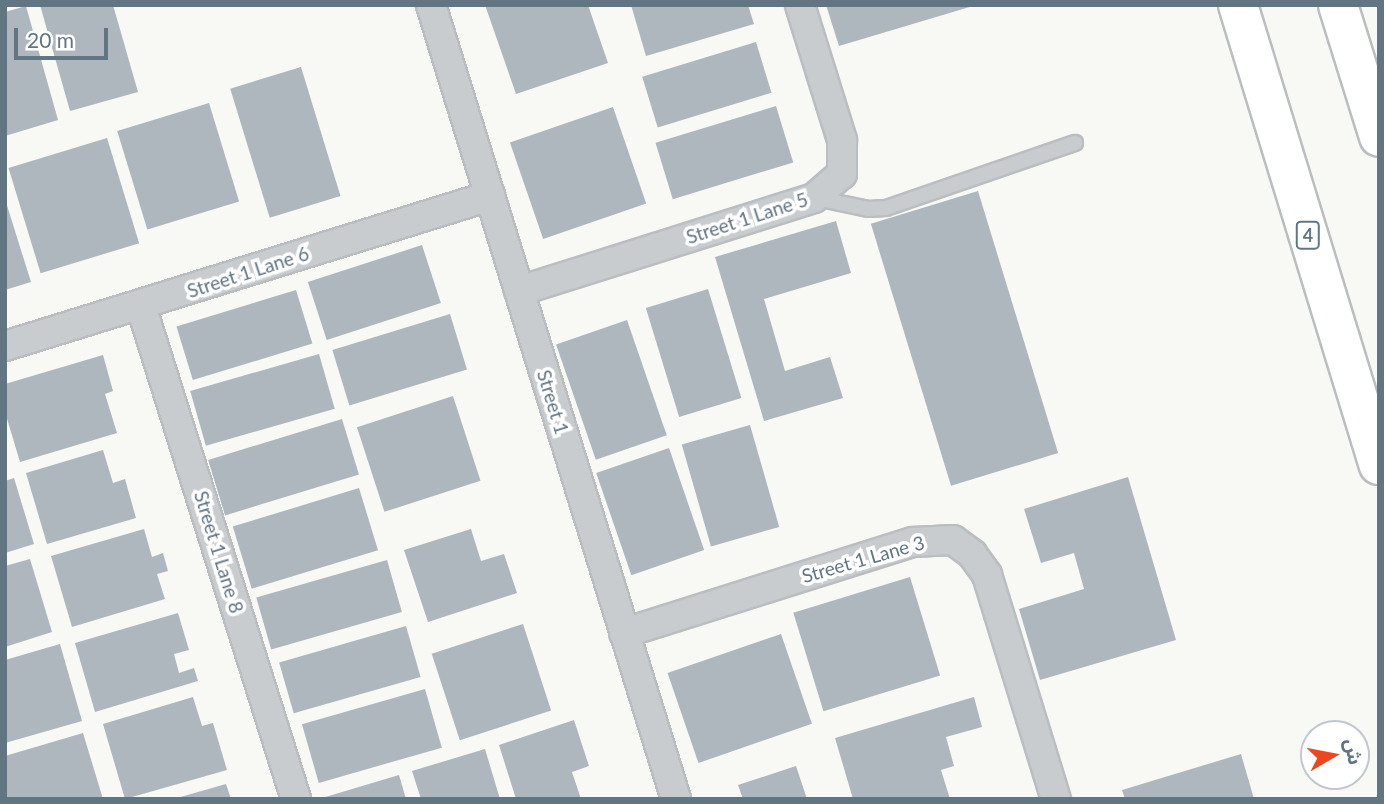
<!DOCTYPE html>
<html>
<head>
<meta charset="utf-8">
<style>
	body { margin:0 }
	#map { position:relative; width:1384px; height:804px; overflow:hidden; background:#f8f8f5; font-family:Lato,"Noto Sans Arabic",sans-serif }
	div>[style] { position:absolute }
	.building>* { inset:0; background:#aeb7bd; transform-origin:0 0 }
	.roads { filter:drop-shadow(2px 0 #babec1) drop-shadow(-2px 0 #babec1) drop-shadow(0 2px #babec1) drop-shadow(0 -2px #babec1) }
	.service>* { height:14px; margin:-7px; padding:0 7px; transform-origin:7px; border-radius:7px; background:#c8cccf }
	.minor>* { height:28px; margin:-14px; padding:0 14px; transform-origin:14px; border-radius:14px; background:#c8cccf }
	.trunk>* { height:38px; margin:-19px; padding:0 19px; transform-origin:19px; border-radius:19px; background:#fff }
	span { translate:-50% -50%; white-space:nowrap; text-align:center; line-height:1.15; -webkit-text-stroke:7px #fff; paint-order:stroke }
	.shield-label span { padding:2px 5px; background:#fff; border:2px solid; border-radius:5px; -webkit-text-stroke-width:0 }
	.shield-label { font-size:18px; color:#617582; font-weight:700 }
	.street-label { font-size:19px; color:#617582 }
	.frame { position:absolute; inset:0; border:7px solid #617582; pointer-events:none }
	.north { position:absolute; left:1300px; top:720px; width:70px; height:70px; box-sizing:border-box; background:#fff; border:2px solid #c0c8cd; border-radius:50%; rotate:80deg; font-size:19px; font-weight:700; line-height:28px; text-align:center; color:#617582 }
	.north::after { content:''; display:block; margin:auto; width:24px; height:32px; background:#ee461f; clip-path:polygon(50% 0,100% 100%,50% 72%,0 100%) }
	.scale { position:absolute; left:14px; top:28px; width:94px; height:32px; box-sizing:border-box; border:4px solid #617582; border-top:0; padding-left:9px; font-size:21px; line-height:24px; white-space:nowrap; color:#617582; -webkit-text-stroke:5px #fff; paint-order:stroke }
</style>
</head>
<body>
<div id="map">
	<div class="building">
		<div style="clip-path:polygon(40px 5px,113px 5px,138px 92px,70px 111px)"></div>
		<div style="clip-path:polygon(485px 5px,588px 5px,608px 63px,516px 94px)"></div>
		<div style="clip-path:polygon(631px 5px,748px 5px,754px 24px,646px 56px)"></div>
		<div style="clip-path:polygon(826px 5px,972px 5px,973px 6px,839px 46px)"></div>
		<div style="clip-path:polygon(26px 6px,58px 120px,5px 136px,5px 12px)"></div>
		<div style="left:756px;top:42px;width:53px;height:119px;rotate:73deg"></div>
		<div style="left:301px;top:67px;width:135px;height:74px;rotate:73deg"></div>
		<div style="left:209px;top:103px;width:103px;height:96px;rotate:73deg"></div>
		<div style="left:776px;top:106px;width:59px;height:126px;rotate:73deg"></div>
		<div style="left:613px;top:107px;width:102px;height:109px;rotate:71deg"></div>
		<div style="left:107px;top:138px;width:110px;height:103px;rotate:73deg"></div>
		<div style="left:978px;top:191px;width:274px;height:112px;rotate:73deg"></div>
		<div style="clip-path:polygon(5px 199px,31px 282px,5px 290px)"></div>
		<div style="clip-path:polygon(836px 221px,851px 273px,764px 299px,785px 371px,830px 357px,843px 398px,764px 421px,715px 257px)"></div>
		<div style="left:422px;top:245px;width:61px;height:120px;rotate:72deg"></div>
		<div style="left:708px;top:289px;width:114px;height:65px;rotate:73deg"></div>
		<div style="left:296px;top:290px;width:56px;height:125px;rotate:73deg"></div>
		<div style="left:450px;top:314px;width:58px;height:123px;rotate:73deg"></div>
		<div style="left:627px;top:320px;width:122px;height:75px;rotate:71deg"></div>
		<div style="left:319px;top:354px;width:57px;height:134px;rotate:74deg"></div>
		<div style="clip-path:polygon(103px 355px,113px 391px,105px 394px,117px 433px,20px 462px,5px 412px,5px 384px)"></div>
		<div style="left:453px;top:396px;width:89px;height:101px;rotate:72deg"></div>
		<div style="left:342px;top:419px;width:58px;height:140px;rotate:73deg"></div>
		<div style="left:750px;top:425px;width:106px;height:71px;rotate:74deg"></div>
		<div style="left:669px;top:448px;width:108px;height:77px;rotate:71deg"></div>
		<div style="clip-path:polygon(103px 450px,113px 483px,125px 479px,136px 518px,47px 544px,26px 473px)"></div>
		<div style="clip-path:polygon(1128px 477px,1176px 640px,1040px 680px,1019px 609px,1084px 589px,1074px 553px,1041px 563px,1024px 509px)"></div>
		<div style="clip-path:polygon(14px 478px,34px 544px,5px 553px,5px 481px)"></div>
		<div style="left:359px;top:488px;width:65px;height:132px;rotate:73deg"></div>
		<div style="clip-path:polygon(144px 529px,152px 557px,163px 553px,168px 571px,157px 574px,165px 599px,72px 627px,51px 556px)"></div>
		<div style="clip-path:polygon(471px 529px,481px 561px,504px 554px,517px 593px,428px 622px,404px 550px)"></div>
		<div style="clip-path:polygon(30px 559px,52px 632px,5px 647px,5px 566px)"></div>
		<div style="left:387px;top:560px;width:54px;height:136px;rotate:74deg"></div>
		<div style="left:910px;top:577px;width:103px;height:122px;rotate:73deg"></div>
		<div style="clip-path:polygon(178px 613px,189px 650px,174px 654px,179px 673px,194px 668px,198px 681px,95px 712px,75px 643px)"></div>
		<div style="left:523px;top:624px;width:91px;height:96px;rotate:72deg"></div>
		<div style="left:406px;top:626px;width:53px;height:132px;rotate:74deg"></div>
		<div style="left:781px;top:634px;width:95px;height:120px;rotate:71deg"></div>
		<div style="clip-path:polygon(60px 644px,82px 721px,5px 743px,5px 660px)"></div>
		<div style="left:425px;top:689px;width:61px;height:128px;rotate:74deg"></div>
		<div style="clip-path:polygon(193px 697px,202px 726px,213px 723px,227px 770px,125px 799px,103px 724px)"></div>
		<div style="clip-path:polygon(974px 697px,982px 727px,946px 737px,954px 766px,941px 770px,950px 799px,853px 799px,835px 738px)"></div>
		<div style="clip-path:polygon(574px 720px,589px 766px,572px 772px,581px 799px,516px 799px,499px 745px)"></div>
		<div style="clip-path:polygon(83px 733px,103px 799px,5px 799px,5px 756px)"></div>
		<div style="clip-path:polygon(485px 749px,500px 799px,421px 799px,412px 771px)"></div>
		<div style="clip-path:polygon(1241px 754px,1254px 799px,1125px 799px,1122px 790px)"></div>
		<div style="clip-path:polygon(796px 766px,807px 799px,743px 799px,738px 785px)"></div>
		<div style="clip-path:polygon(399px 775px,406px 799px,322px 799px,322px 798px)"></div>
		<div style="clip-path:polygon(226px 784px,231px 799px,178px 799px,177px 798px)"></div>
	</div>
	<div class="roads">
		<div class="service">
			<div style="left:816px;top:198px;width:53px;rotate:11.9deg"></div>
			<div style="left:868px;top:209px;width:18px;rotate:-3deg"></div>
			<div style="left:886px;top:208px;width:200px;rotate:-19deg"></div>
		</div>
		<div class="minor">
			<div style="left:431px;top:5px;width:831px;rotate:72.85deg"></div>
			<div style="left:519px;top:291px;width:309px;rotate:-17.5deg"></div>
			<div style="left:814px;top:198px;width:37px;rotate:-41deg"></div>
			<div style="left:842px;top:174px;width:34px;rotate:-90deg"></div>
			<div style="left:842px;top:140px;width:141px;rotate:-107.3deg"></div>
			<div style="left:141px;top:306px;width:517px;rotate:72.55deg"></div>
			<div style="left:5px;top:346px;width:508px;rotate:-17.19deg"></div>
			<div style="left:624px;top:633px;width:303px;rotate:-17.5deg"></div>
			<div style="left:913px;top:542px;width:40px;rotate:-2.9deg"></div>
			<div style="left:953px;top:540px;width:24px;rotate:36deg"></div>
			<div style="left:972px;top:554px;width:26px;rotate:54deg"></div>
			<div style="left:987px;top:575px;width:234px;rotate:72.9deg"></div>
		</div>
		<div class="trunk">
			<div style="left:1238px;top:5px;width:481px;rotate:73deg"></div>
			<div style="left:1338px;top:5px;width:138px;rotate:72.7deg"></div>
		</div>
	</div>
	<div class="shield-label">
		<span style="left:1308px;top:235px">4</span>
	</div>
	<div class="street-label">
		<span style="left:747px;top:218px;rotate:-18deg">Street 1 Lane 5</span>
		<span style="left:248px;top:272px;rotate:-18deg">Street 1 Lane 6</span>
		<span style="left:553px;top:402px;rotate:73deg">Street 1</span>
		<span style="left:219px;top:552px;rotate:73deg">Street 1 Lane 8</span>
		<span style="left:863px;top:559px;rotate:-16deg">Street 1 Lane 3</span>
	</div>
	<div class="frame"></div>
	<div class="north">ش</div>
	<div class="scale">20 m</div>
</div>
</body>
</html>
